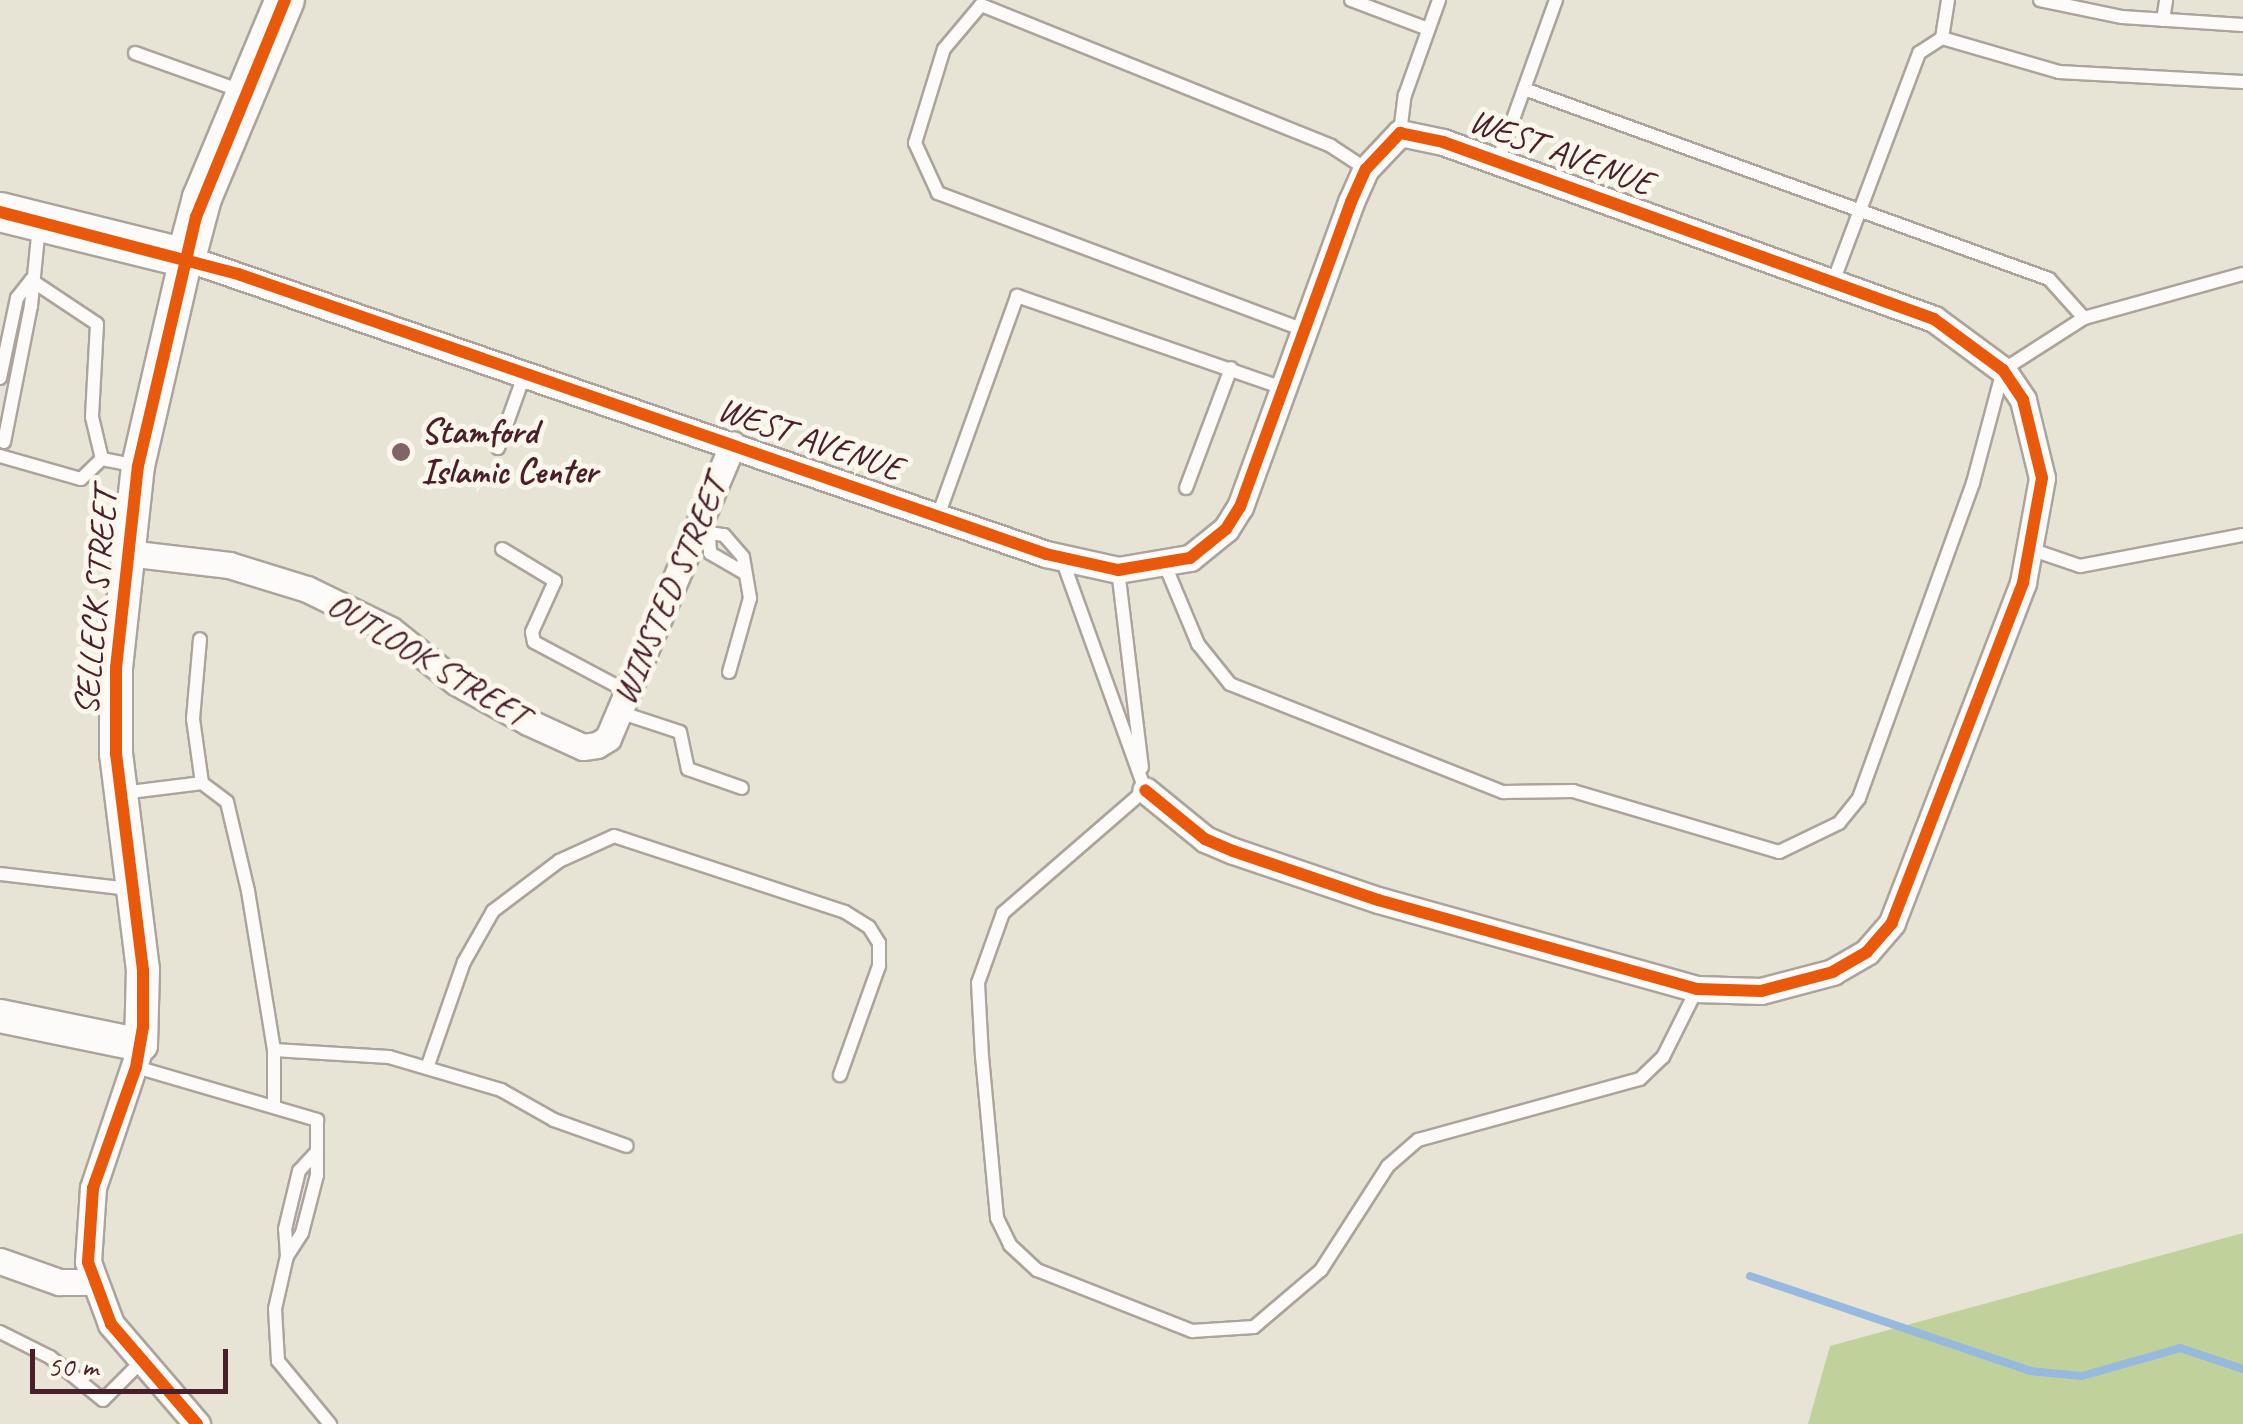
<!DOCTYPE html>
<html>
<head>
<meta charset="utf-8">
<style>
	body { margin:0 }
	#map { position:relative; width:2243px; height:1424px; overflow:hidden; background:#e8e4d5; font-family:Caveat,sans-serif }
	div>[style] { position:absolute }
	.green>* { inset:0; background:#c0d19b }
	.stream>* { height:8px; margin:-4px; padding:0 4px; transform-origin:4px; border-radius:4px; background:#97b9dd }
	.roads { filter:drop-shadow(2px 0 #aca49c) drop-shadow(-2px 0 #aca49c) drop-shadow(0 2px #aca49c) drop-shadow(0 -2px #aca49c) }
	.service>* { height:12px; margin:-6px; padding:0 6px; transform-origin:6px; border-radius:6px; background:#fcfbf9 }
	.minor>* { height:25px; margin:-12.5px; padding:0 12.5px; transform-origin:12.5px; border-radius:12.5px; background:#fcfbf9 }
	.tertiary>* { height:32px; margin:-16px; padding:0 16px; transform-origin:16px; border-radius:16px; background:#fcfbf9 }
	.secondary>* { height:38px; margin:-19px; padding:0 19px; transform-origin:19px; border-radius:19px; background:#fcfbf9 }
	.cycleway>* { height:12px; margin:-6px; padding:0 6px; transform-origin:6px; border-radius:6px; background:#e8590c }
	.dots>* { width:28px; height:28px; translate:-50% -50%; box-sizing:border-box; border:5px solid #fbf7ec; border-radius:50% }
	span { translate:-50% -50%; white-space:nowrap; text-align:center; line-height:1.15; -webkit-text-stroke:10px #fbf7ec; paint-order:stroke }
	.street-label { font-size:35px; color:#4a1f2b }
	.poi-label { font-size:35px; color:#4a1f2b; font-weight:700 }
	.left { translate:0 -50%; text-align:left }
	.scale { position:absolute; left:30px; top:1349px; width:198px; height:45px; box-sizing:border-box; border:5px solid #4a1f2b; border-top:0; padding-left:12px; font-size:30px; line-height:35px; white-space:nowrap; color:#4a1f2b; -webkit-text-stroke:8px #fbf7ec; paint-order:stroke }
</style>
</head>
<body>
<div id="map">
	<div class="green">
		<div style="clip-path:polygon(2243px 1233px,2243px 1424px,1808px 1424px,1830px 1346px)"></div>
	</div>
	<div class="stream">
		<div style="left:1750px;top:1276px;width:296px;rotate:18.7deg"></div>
		<div style="left:2030px;top:1371px;width:52px;rotate:5.5deg"></div>
		<div style="left:2082px;top:1376px;width:102px;rotate:-15.9deg"></div>
		<div style="left:2180px;top:1348px;width:66px;rotate:18.4deg"></div>
	</div>
	<div class="roads">
		<div class="service">
			<div style="left:1351px;top:0;width:82px;rotate:20.6deg"></div>
			<div style="left:2040px;top:0;width:84px;rotate:11.7deg"></div>
			<div style="left:2122px;top:17px;width:121px;rotate:3.8deg"></div>
			<div style="left:2163px;top:20px;width:20px;rotate:-81deg"></div>
			<div style="left:1942px;top:38px;width:38px;rotate:-81deg"></div>
			<div style="left:135px;top:53px;width:116px;rotate:19.7deg"></div>
			<div style="left:1400px;top:133px;width:38px;rotate:-83deg"></div>
			<div style="left:1405px;top:95px;width:101px;rotate:-70.3deg"></div>
			<div style="left:1498px;top:161px;width:171px;rotate:-70.2deg"></div>
			<div style="left:1833px;top:282px;width:245px;rotate:-69.4deg"></div>
			<div style="left:1919px;top:53px;width:27px;rotate:-33deg"></div>
			<div style="left:1942px;top:38px;width:122px;rotate:16.2deg"></div>
			<div style="left:2059px;top:72px;width:184px;rotate:3.1deg"></div>
			<div style="left:2084px;top:318px;width:165px;rotate:-15.5deg"></div>
			<div style="left:1304px;top:330px;width:391px;rotate:-159.5deg"></div>
			<div style="left:938px;top:193px;width:55px;rotate:-114.7deg"></div>
			<div style="left:915px;top:143px;width:98px;rotate:-72.9deg"></div>
			<div style="left:944px;top:49px;width:57px;rotate:-49.9deg"></div>
			<div style="left:981px;top:5px;width:377px;rotate:21.9deg"></div>
			<div style="left:1331px;top:146px;width:42px;rotate:33.3deg"></div>
			<div style="left:0;top:378px;width:82px;rotate:-78deg"></div>
			<div style="left:17px;top:298px;width:23px;rotate:-52deg"></div>
			<div style="left:31px;top:280px;width:79px;rotate:33.7deg"></div>
			<div style="left:97px;top:324px;width:93px;rotate:93.1deg"></div>
			<div style="left:92px;top:417px;width:43px;rotate:76.6deg"></div>
			<div style="left:4px;top:442px;width:139px;rotate:-78.8deg"></div>
			<div style="left:31px;top:306px;width:80px;rotate:-84.3deg"></div>
			<div style="left:498px;top:448px;width:80px;rotate:-70.2deg"></div>
			<div style="left:0;top:456px;width:84px;rotate:15.9deg"></div>
			<div style="left:81px;top:479px;width:29px;rotate:-44deg"></div>
			<div style="left:102px;top:459px;width:37px;rotate:11deg"></div>
			<div style="left:1186px;top:488px;width:128px;rotate:-69.4deg"></div>
			<div style="left:938px;top:516px;width:234px;rotate:-70.2deg"></div>
			<div style="left:1017px;top:296px;width:281px;rotate:19.1deg"></div>
			<div style="left:698px;top:531px;width:26px;rotate:9deg"></div>
			<div style="left:724px;top:535px;width:29px;rotate:49deg"></div>
			<div style="left:743px;top:557px;width:42px;rotate:80.3deg"></div>
			<div style="left:750px;top:598px;width:77px;rotate:105.8deg"></div>
			<div style="left:709px;top:537px;width:16px;rotate:86deg"></div>
			<div style="left:710px;top:553px;width:39px;rotate:30deg"></div>
			<div style="left:502px;top:549px;width:62px;rotate:31.1deg"></div>
			<div style="left:555px;top:581px;width:56px;rotate:114.3deg"></div>
			<div style="left:532px;top:632px;width:10px;rotate:79deg"></div>
			<div style="left:534px;top:642px;width:106px;rotate:28deg"></div>
			<div style="left:2033px;top:550px;width:50px;rotate:18.8deg"></div>
			<div style="left:2080px;top:566px;width:166px;rotate:-10.8deg"></div>
			<div style="left:1062px;top:559px;width:245px;rotate:70.2deg"></div>
			<div style="left:1165px;top:565px;width:86px;rotate:67.3deg"></div>
			<div style="left:1198px;top:644px;width:51px;rotate:51.3deg"></div>
			<div style="left:1230px;top:684px;width:294px;rotate:21.6deg"></div>
			<div style="left:1503px;top:792px;width:70px;rotate:-0.8deg"></div>
			<div style="left:1573px;top:791px;width:215px;rotate:16.5deg"></div>
			<div style="left:1779px;top:852px;width:67px;rotate:-25.8deg"></div>
			<div style="left:1839px;top:823px;width:32px;rotate:-51deg"></div>
			<div style="left:1859px;top:798px;width:335px;rotate:-70.1deg"></div>
			<div style="left:1973px;top:483px;width:117px;rotate:-75.1deg"></div>
			<div style="left:2003px;top:370px;width:96px;rotate:-32.7deg"></div>
			<div style="left:2084px;top:318px;width:52px;rotate:-131.9deg"></div>
			<div style="left:2049px;top:279px;width:558px;rotate:-160.1deg"></div>
			<div style="left:1118px;top:570px;width:199px;rotate:83.1deg"></div>
			<div style="left:619px;top:712px;width:64px;rotate:18.2deg"></div>
			<div style="left:680px;top:732px;width:38px;rotate:78deg"></div>
			<div style="left:688px;top:769px;width:57px;rotate:19.4deg"></div>
			<div style="left:202px;top:783px;width:31px;rotate:37deg"></div>
			<div style="left:227px;top:802px;width:91px;rotate:76.7deg"></div>
			<div style="left:248px;top:891px;width:161px;rotate:80.7deg"></div>
			<div style="left:274px;top:1050px;width:55px;rotate:90deg"></div>
			<div style="left:1145px;top:790px;width:188px;rotate:139.1deg"></div>
			<div style="left:1003px;top:913px;width:74px;rotate:109.7deg"></div>
			<div style="left:978px;top:983px;width:73px;rotate:86.9deg"></div>
			<div style="left:982px;top:1056px;width:163px;rotate:84.7deg"></div>
			<div style="left:997px;top:1218px;width:30px;rotate:64deg"></div>
			<div style="left:1010px;top:1245px;width:37px;rotate:43deg"></div>
			<div style="left:1037px;top:1270px;width:167px;rotate:21.5deg"></div>
			<div style="left:1192px;top:1331px;width:62px;rotate:-3.7deg"></div>
			<div style="left:1254px;top:1327px;width:88px;rotate:-40.4deg"></div>
			<div style="left:1321px;top:1270px;width:124px;rotate:-57.2deg"></div>
			<div style="left:1388px;top:1166px;width:40px;rotate:-41deg"></div>
			<div style="left:1418px;top:1140px;width:230px;rotate:-15.4deg"></div>
			<div style="left:1640px;top:1079px;width:32px;rotate:-44deg"></div>
			<div style="left:1663px;top:1057px;width:76px;rotate:-63.4deg"></div>
			<div style="left:122px;top:793px;width:81px;rotate:-7.1deg"></div>
			<div style="left:202px;top:783px;width:65px;rotate:-98deg"></div>
			<div style="left:193px;top:719px;width:80px;rotate:-85deg"></div>
			<div style="left:0;top:874px;width:131px;rotate:6.6deg"></div>
			<div style="left:274px;top:1050px;width:115px;rotate:3.5deg"></div>
			<div style="left:389px;top:1057px;width:117px;rotate:16.4deg"></div>
			<div style="left:501px;top:1090px;width:61px;rotate:29.5deg"></div>
			<div style="left:554px;top:1120px;width:77px;rotate:19.6deg"></div>
			<div style="left:136px;top:1067px;width:189px;rotate:16.3deg"></div>
			<div style="left:317px;top:1120px;width:55px;rotate:90deg"></div>
			<div style="left:317px;top:1175px;width:60px;rotate:104.5deg"></div>
			<div style="left:302px;top:1233px;width:27px;rotate:123deg"></div>
			<div style="left:287px;top:1256px;width:27px;rotate:-94deg"></div>
			<div style="left:285px;top:1229px;width:60px;rotate:-76.4deg"></div>
			<div style="left:299px;top:1171px;width:25px;rotate:-47deg"></div>
			<div style="left:427px;top:1068px;width:112px;rotate:-70.8deg"></div>
			<div style="left:464px;top:962px;width:59px;rotate:-60.4deg"></div>
			<div style="left:493px;top:911px;width:83px;rotate:-37.1deg"></div>
			<div style="left:559px;top:861px;width:60px;rotate:-24.4deg"></div>
			<div style="left:614px;top:836px;width:243px;rotate:18.2deg"></div>
			<div style="left:845px;top:912px;width:28px;rotate:32deg"></div>
			<div style="left:869px;top:927px;width:19px;rotate:58deg"></div>
			<div style="left:879px;top:943px;width:23px;rotate:90deg"></div>
			<div style="left:879px;top:966px;width:116px;rotate:109.7deg"></div>
			<div style="left:287px;top:1256px;width:54px;rotate:102.8deg"></div>
			<div style="left:275px;top:1309px;width:52px;rotate:86.7deg"></div>
			<div style="left:278px;top:1361px;width:82px;rotate:50.5deg"></div>
			<div style="left:0;top:1332px;width:56px;rotate:26.6deg"></div>
			<div style="left:50px;top:1357px;width:68px;rotate:39.1deg"></div>
			<div style="left:103px;top:1400px;width:55px;rotate:-45deg"></div>
		</div>
		<div class="minor">
			<div style="left:186px;top:258px;width:910px;rotate:18.99deg"></div>
			<div style="left:1046px;top:554px;width:74px;rotate:12.5deg"></div>
			<div style="left:1118px;top:570px;width:73px;rotate:-9.5deg"></div>
			<div style="left:1190px;top:558px;width:46px;rotate:-38.9deg"></div>
			<div style="left:1226px;top:529px;width:26px;rotate:-58deg"></div>
			<div style="left:1240px;top:507px;width:325px;rotate:-70deg"></div>
			<div style="left:1351px;top:202px;width:36px;rotate:-66deg"></div>
			<div style="left:1366px;top:169px;width:50px;rotate:-46.6deg"></div>
			<div style="left:1400px;top:133px;width:44px;rotate:11.8deg"></div>
			<div style="left:1443px;top:142px;width:522px;rotate:19.82deg"></div>
			<div style="left:1934px;top:319px;width:86px;rotate:36.5deg"></div>
			<div style="left:2003px;top:370px;width:36px;rotate:56deg"></div>
			<div style="left:2023px;top:400px;width:80px;rotate:76.3deg"></div>
			<div style="left:2042px;top:478px;width:107px;rotate:100.3deg"></div>
			<div style="left:2023px;top:583px;width:364px;rotate:111.1deg"></div>
			<div style="left:1892px;top:923px;width:38px;rotate:131deg"></div>
			<div style="left:1867px;top:952px;width:39px;rotate:150deg"></div>
			<div style="left:1833px;top:972px;width:74px;rotate:165.2deg"></div>
			<div style="left:1761px;top:991px;width:64px;rotate:-178.2deg"></div>
			<div style="left:1697px;top:989px;width:331px;rotate:-164.4deg"></div>
			<div style="left:1378px;top:900px;width:153px;rotate:-161.3deg"></div>
			<div style="left:1233px;top:851px;width:30px;rotate:-157deg"></div>
			<div style="left:1205px;top:839px;width:77px;rotate:-140.8deg"></div>
			<div style="left:127px;top:553px;width:103px;rotate:6.7deg"></div>
			<div style="left:229px;top:565px;width:82px;rotate:17.1deg"></div>
			<div style="left:307px;top:589px;width:93px;rotate:26deg"></div>
			<div style="left:391px;top:630px;width:83px;rotate:38.7deg"></div>
			<div style="left:456px;top:682px;width:82px;rotate:29.1deg"></div>
			<div style="left:528px;top:722px;width:60px;rotate:24.4deg"></div>
			<div style="left:583px;top:747px;width:14px;rotate:-8deg"></div>
			<div style="left:597px;top:745px;width:13px;rotate:-32deg"></div>
			<div style="left:608px;top:738px;width:319px;rotate:-67deg"></div>
			<div style="left:141px;top:1045px;width:151px;rotate:108.6deg"></div>
			<div style="left:93px;top:1188px;width:74px;rotate:93.9deg"></div>
			<div style="left:88px;top:1262px;width:66px;rotate:69.6deg"></div>
			<div style="left:111px;top:1324px;width:132px;rotate:49.3deg"></div>
			<div style="left:0;top:1261px;width:63px;rotate:19.6deg"></div>
			<div style="left:59px;top:1282px;width:33px"></div>
		</div>
		<div class="tertiary">
			<div style="left:0;top:1016px;width:144px;rotate:11.6deg"></div>
			<div style="left:141px;top:1045px;width:75px;rotate:-88.5deg"></div>
			<div style="left:143px;top:970px;width:218px;rotate:-97.1deg"></div>
			<div style="left:116px;top:754px;width:86px;rotate:-90deg"></div>
			<div style="left:116px;top:668px;width:203px;rotate:-83.8deg"></div>
			<div style="left:138px;top:466px;width:213px;rotate:-77deg"></div>
		</div>
		<div class="secondary">
			<div style="left:0;top:212px;width:192px;rotate:13.9deg"></div>
			<div style="left:186px;top:258px;width:62px;rotate:-75.1deg"></div>
			<div style="left:202px;top:198px;width:215px;rotate:-67.3deg"></div>
		</div>
	</div>
	<div class="cycleway">
		<div style="left:0;top:212px;width:246px;rotate:14.6deg"></div>
		<div style="left:238px;top:274px;width:855px;rotate:19.11deg"></div>
		<div style="left:1046px;top:554px;width:74px;rotate:12.5deg"></div>
		<div style="left:1118px;top:570px;width:73px;rotate:-9.5deg"></div>
		<div style="left:1190px;top:558px;width:46px;rotate:-38.9deg"></div>
		<div style="left:1226px;top:529px;width:26px;rotate:-58deg"></div>
		<div style="left:1240px;top:507px;width:325px;rotate:-70deg"></div>
		<div style="left:1351px;top:202px;width:36px;rotate:-66deg"></div>
		<div style="left:1366px;top:169px;width:50px;rotate:-46.6deg"></div>
		<div style="left:1400px;top:133px;width:44px;rotate:11.8deg"></div>
		<div style="left:1443px;top:142px;width:522px;rotate:19.82deg"></div>
		<div style="left:1934px;top:319px;width:86px;rotate:36.5deg"></div>
		<div style="left:2003px;top:370px;width:36px;rotate:56deg"></div>
		<div style="left:2023px;top:400px;width:80px;rotate:76.3deg"></div>
		<div style="left:2042px;top:478px;width:107px;rotate:100.3deg"></div>
		<div style="left:2023px;top:583px;width:364px;rotate:111.1deg"></div>
		<div style="left:1892px;top:923px;width:38px;rotate:131deg"></div>
		<div style="left:1867px;top:952px;width:39px;rotate:150deg"></div>
		<div style="left:1833px;top:972px;width:74px;rotate:165.2deg"></div>
		<div style="left:1761px;top:991px;width:64px;rotate:-178.2deg"></div>
		<div style="left:1697px;top:989px;width:331px;rotate:-164.4deg"></div>
		<div style="left:1378px;top:900px;width:153px;rotate:-161.3deg"></div>
		<div style="left:1233px;top:851px;width:30px;rotate:-157deg"></div>
		<div style="left:1205px;top:839px;width:77px;rotate:-140.8deg"></div>
		<div style="left:197px;top:1424px;width:132px;rotate:-130.7deg"></div>
		<div style="left:111px;top:1324px;width:66px;rotate:-110.4deg"></div>
		<div style="left:88px;top:1262px;width:74px;rotate:-86.1deg"></div>
		<div style="left:93px;top:1188px;width:128px;rotate:-70.4deg"></div>
		<div style="left:136px;top:1067px;width:41px;rotate:-80.1deg"></div>
		<div style="left:143px;top:1027px;width:57px;rotate:-90deg"></div>
		<div style="left:143px;top:970px;width:218px;rotate:-97.1deg"></div>
		<div style="left:116px;top:754px;width:86px;rotate:-90deg"></div>
		<div style="left:116px;top:668px;width:203px;rotate:-83.8deg"></div>
		<div style="left:138px;top:466px;width:256px;rotate:-76.9deg"></div>
		<div style="left:196px;top:217px;width:235px;rotate:-67.7deg"></div>
	</div>
	<div class="dots">
		<div style="left:401px;top:452px;background:#816466"></div>
	</div>
	<div class="street-label">
		<span style="left:1561px;top:152px;rotate:20deg">WEST AVENUE</span>
		<span style="left:810px;top:439px;rotate:19deg">WEST AVENUE</span>
		<span style="left:670px;top:591px;rotate:-67deg">WINSTED STREET</span>
		<span style="left:96px;top:602px;rotate:-85deg">SELLECK STREET</span>
		<span style="left:428px;top:660px;rotate:31deg">OUTLOOK STREET</span>
	</div>
	<div class="poi-label">
		<span class="left" style="left:421px;top:452px">Stamford<br>Islamic Center</span>
	</div>
	<div class="scale">50 m</div>
</div>
</body>
</html>
